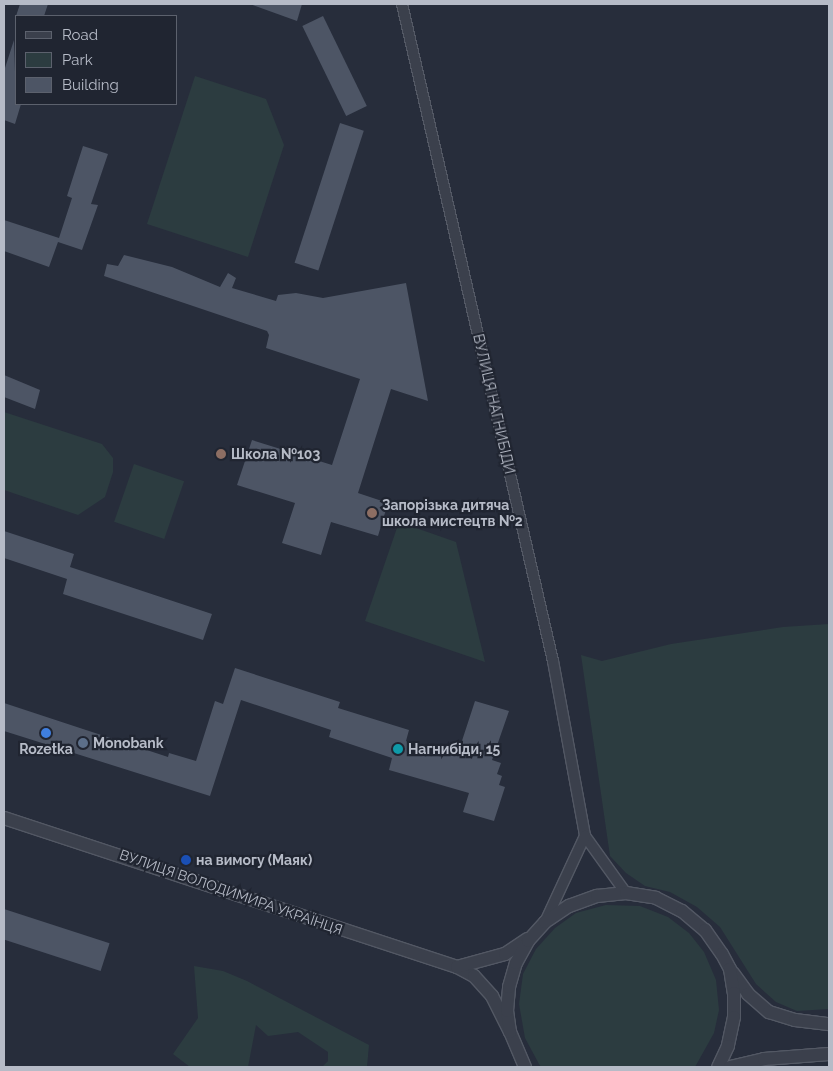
<!DOCTYPE html>
<html>
<head>
<meta charset="utf-8">
<style>
	body { margin:0 }
	#map { position:relative; width:833px; height:1071px; overflow:hidden; background:#272d3b; font-family:Raleway,sans-serif }
	div>[style] { position:absolute }
	.green>* { inset:0; background:#2c3c40; transform-origin:0 0 }
	.building>* { inset:0; background:#4d5565; transform-origin:0 0 }
	.roads { filter:drop-shadow(1px 0 #535864) drop-shadow(-1px 0 #535864) drop-shadow(0 1px #535864) drop-shadow(0 -1px #535864) }
	.minor>* { height:10px; margin:-5px; padding:0 5px; transform-origin:5px; border-radius:5px; background:#3b404c }
	.tertiary>* { height:12px; margin:-6px; padding:0 6px; transform-origin:6px; border-radius:6px; background:#3b404c }
	.dots>* { width:14px; height:14px; translate:-50% -50%; box-sizing:border-box; border:2px solid #202531; border-radius:50% }
	span { translate:-50% -50%; white-space:nowrap; text-align:center; line-height:1.15; -webkit-text-stroke:4.5px #202531; paint-order:stroke }
	.street-label { font-size:14px; color:#b6bbc7 }
	.poi-label { font-size:14px; color:#b6bbc7; font-weight:700 }
	.left { translate:0 -50%; text-align:left }
	.frame { position:absolute; inset:0; border:5px solid #b6bbc7; pointer-events:none }
	.legend { position:absolute; left:15px; top:15px; width:162px; height:90px; box-sizing:border-box; background:#202531; border:1px solid #5c616d; margin:0; padding:6px 9px; list-style:none; font-size:15px; color:#b6bbc7 }
	.legend li { display:flex; align-items:center; gap:10px; height:25px }
	.legend b { width:25px; border:1px solid #5c616d }
</style>
</head>
<body>
<div id="map">
	<div class="green">
		<div style="clip-path:polygon(195px 76px,266px 99px,284px 145px,248px 257px,147px 224px)"></div>
		<div style="clip-path:polygon(4px 412px,102px 444px,113px 458px,113px 472px,105px 497px,78px 515px,4px 490px)"></div>
		<div style="left:134px;top:464px;width:53px;height:61px;rotate:19deg"></div>
		<div style="clip-path:polygon(399px 522px,456px 542px,485px 662px,365px 621px)"></div>
		<div style="clip-path:polygon(829px 624px,829px 1009px,797px 1011px,776px 1002px,756px 984px,720px 927px,697px 907px,670px 892px,645px 886px,626px 873px,610px 856px,581px 655px,602px 661px,671px 644px,783px 627px)"></div>
		<div style="clip-path:polygon(606px 905px,640px 906px,668px 917px,689px 933px,704px 952px,716px 980px,719px 1010px,714px 1033px,695px 1067px,541px 1067px,539px 1064px,525px 1038px,519px 1004px,523px 974px,536px 949px,555px 928px,576px 913px)"></div>
		<div style="clip-path:polygon(194px 966px,223px 971px,247px 981px,369px 1045px,367px 1067px,322px 1067px,328px 1061px,328px 1052px,298px 1032px,268px 1036px,256px 1025px,248px 1067px,190px 1067px,173px 1054px,198px 1018px)"></div>
	</div>
	<div class="building">
		<div style="clip-path:polygon(20px 4px,48px 4px,44px 16px,16px 16px)"></div>
		<div style="clip-path:polygon(250px 4px,302px 4px,297px 21px)"></div>
		<div style="left:323px;top:16px;width:100px;height:23px;rotate:64deg"></div>
		<div style="clip-path:polygon(14px 40px,16px 104px,21px 104px,15px 124px,4px 120px,4px 71px)"></div>
		<div style="left:340px;top:123px;width:25px;height:147px;rotate:18deg"></div>
		<div style="clip-path:polygon(83px 146px,108px 154px,91px 204px,98px 205px,82px 250px,58px 242px,49px 267px,4px 251px,4px 220px,59px 238px,72px 198px,67px 196px)"></div>
		<div style="clip-path:polygon(124px 255px,172px 267px,220px 287px,228px 273px,236px 278px,232px 288px,276px 301px,278px 295px,296px 293px,323px 298px,406px 283px,428px 401px,391px 389px,358px 493px,388px 503px,378px 536px,331px 522px,321px 555px,282px 543px,295px 503px,237px 485px,252px 440px,332px 465px,360px 379px,266px 348px,269px 335px,267px 331px,104px 276px,107px 264px,118px 266px)"></div>
		<div style="clip-path:polygon(4px 375px,40px 390px,35px 409px,4px 397px)"></div>
		<div style="clip-path:polygon(4px 531px,74px 554px,70px 567px,212px 614px,203px 640px,63px 594px,67px 579px,4px 558px)"></div>
		<div style="clip-path:polygon(235px 668px,340px 702px,338px 708px,409px 730px,406px 741px,457px 756px,475px 701px,509px 711px,492px 760px,501px 763px,497px 774px,502px 776px,499px 785px,505px 787px,494px 821px,463px 812px,469px 793px,389px 770px,392px 758px,329px 737px,331px 730px,241px 700px,210px 796px,4px 731px,4px 703px,168px 757px,169px 753px,196px 761px,215px 701px,223px 704px)"></div>
		<div style="left:4px;top:909px;width:111px;height:29px;rotate:18deg"></div>
	</div>
	<div class="roads">
		<div class="minor">
			<div style="left:402px;top:4px;width:674px;rotate:77.06deg"></div>
			<div style="left:553px;top:661px;width:178px;rotate:79.6deg"></div>
			<div style="left:585px;top:836px;width:70px;rotate:54.3deg"></div>
			<div style="left:545px;top:922px;width:95px;rotate:-65.1deg"></div>
		</div>
		<div class="tertiary">
			<div style="left:4px;top:818px;width:477px;rotate:18.2deg"></div>
			<div style="left:457px;top:967px;width:19px;rotate:28deg"></div>
			<div style="left:474px;top:976px;width:27px;rotate:48deg"></div>
			<div style="left:492px;top:996px;width:40px;rotate:63.4deg"></div>
			<div style="left:457px;top:967px;width:50px;rotate:-15.2deg"></div>
			<div style="left:505px;top:954px;width:27px;rotate:-34deg"></div>
			<div style="left:733px;top:973px;width:26px;rotate:54deg"></div>
			<div style="left:748px;top:994px;width:28px;rotate:41deg"></div>
			<div style="left:769px;top:1012px;width:27px;rotate:17deg"></div>
			<div style="left:795px;top:1020px;width:34px;rotate:7deg"></div>
			<div style="left:525px;top:1067px;width:38px;rotate:-113deg"></div>
			<div style="left:510px;top:1032px;width:21px;rotate:-98deg"></div>
			<div style="left:507px;top:1011px;width:24px;rotate:-85deg"></div>
			<div style="left:509px;top:987px;width:25px;rotate:-74deg"></div>
			<div style="left:516px;top:963px;width:25px;rotate:-61deg"></div>
			<div style="left:528px;top:941px;width:25px;rotate:-48deg"></div>
			<div style="left:545px;top:922px;width:29px;rotate:-34deg"></div>
			<div style="left:569px;top:906px;width:30px;rotate:-20deg"></div>
			<div style="left:597px;top:896px;width:29px;rotate:-6deg"></div>
			<div style="left:626px;top:893px;width:30px;rotate:9deg"></div>
			<div style="left:656px;top:898px;width:29px;rotate:27deg"></div>
			<div style="left:682px;top:911px;width:30px;rotate:40deg"></div>
			<div style="left:705px;top:930px;width:29px;rotate:55deg"></div>
			<div style="left:722px;top:954px;width:17px;rotate:62deg"></div>
			<div style="left:730px;top:969px;width:24px;rotate:81deg"></div>
			<div style="left:734px;top:993px;width:24px;rotate:90deg"></div>
			<div style="left:734px;top:1017px;width:30px;rotate:102deg"></div>
			<div style="left:728px;top:1046px;width:23px;rotate:115deg"></div>
			<div style="left:730px;top:1067px;width:35px;rotate:-13deg"></div>
			<div style="left:764px;top:1059px;width:65px;rotate:-4.4deg"></div>
		</div>
	</div>
	<div class="dots">
		<div style="left:221px;top:454px;background:#8d6e63"></div>
		<div style="left:372px;top:513px;background:#8d6e63"></div>
		<div style="left:46px;top:733px;background:#3f7fe0"></div>
		<div style="left:83px;top:743px;background:#5c6f8a"></div>
		<div style="left:398px;top:749px;background:#0f9aa8"></div>
		<div style="left:186px;top:860px;background:#1a4fb4"></div>
	</div>
	<div class="street-label">
		<span style="left:494px;top:404px;rotate:77deg">ВУЛИЦЯ НАГНИБІДИ</span>
		<span style="left:231px;top:892px;rotate:19deg">ВУЛИЦЯ ВОЛОДИМИРА УКРАЇНЦЯ</span>
	</div>
	<div class="poi-label">
		<span class="left" style="left:231px;top:454px">Школа №103</span>
		<span class="left" style="left:382px;top:513px">Запорізька дитяча<br>школа мистецтв №2</span>
		<span class="left" style="left:93px;top:743px">Monobank</span>
		<span style="left:46px;top:749px">Rozetka</span>
		<span class="left" style="left:408px;top:749px">Нагнибіди, 15</span>
		<span class="left" style="left:196px;top:860px">на вимогу (Маяк)</span>
	</div>
	<div class="frame"></div>
	<ul class="legend">
	<li><b style="height:6px;background:#3b404c"></b>Road</li>
	<li><b style="height:14px;background:#2c3c40"></b>Park</li>
	<li><b style="height:14px;background:#4d5565"></b>Building</li>
	</ul>
</div>
</body>
</html>
